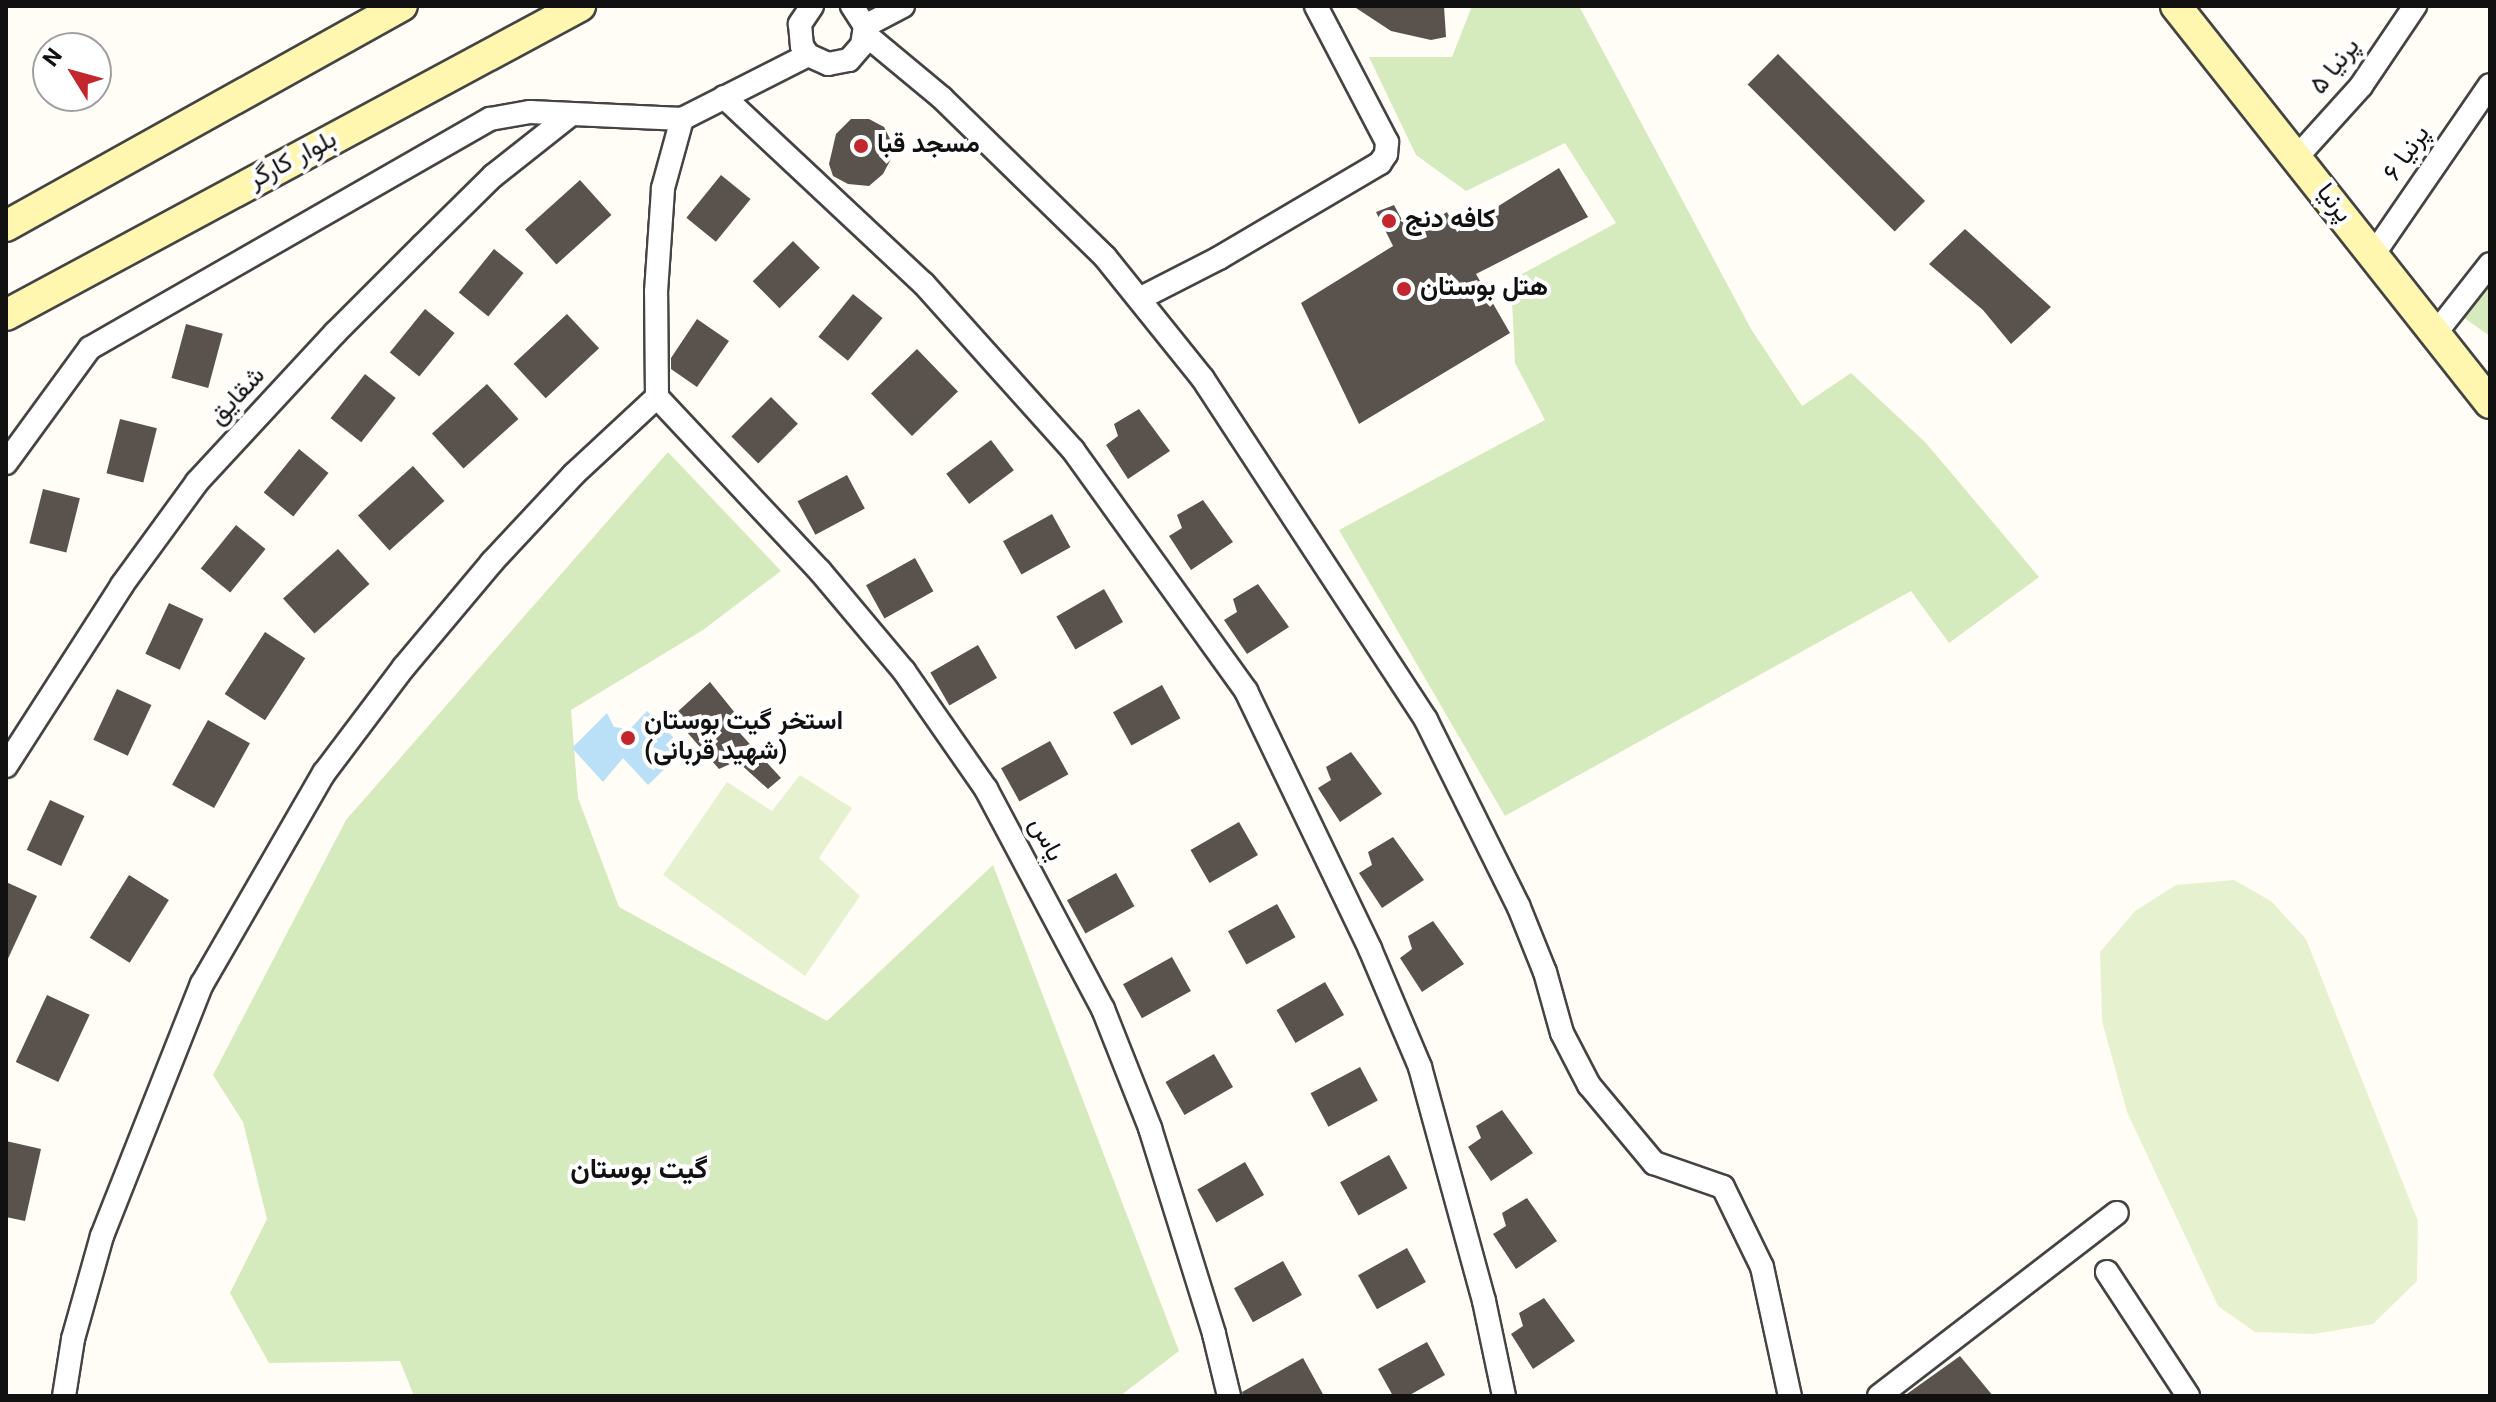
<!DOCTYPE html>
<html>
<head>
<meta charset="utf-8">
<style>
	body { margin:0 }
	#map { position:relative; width:2496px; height:1402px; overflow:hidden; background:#fffdf5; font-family:Georgia,Vazirmatn,serif }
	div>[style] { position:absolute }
	.green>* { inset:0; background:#d5ebbd }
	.pitch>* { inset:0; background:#e6f2cf }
	.water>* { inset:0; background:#b9e0f7 }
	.building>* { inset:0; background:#5a524d; transform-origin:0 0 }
	.roads { filter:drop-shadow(2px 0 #444) drop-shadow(-2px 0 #444) drop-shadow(0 2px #444) drop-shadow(0 -2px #444) }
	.street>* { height:22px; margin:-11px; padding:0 11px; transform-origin:11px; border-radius:11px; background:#fff }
	.secondary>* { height:30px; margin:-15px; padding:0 15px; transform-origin:15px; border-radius:15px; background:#fff6b0 }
	.dots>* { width:22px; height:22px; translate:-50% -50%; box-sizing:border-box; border:4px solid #fff; border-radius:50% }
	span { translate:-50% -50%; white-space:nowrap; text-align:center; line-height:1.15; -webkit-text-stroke:8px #fff; paint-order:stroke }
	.street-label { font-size:26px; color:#111 }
	.poi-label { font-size:26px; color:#111; font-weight:700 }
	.left { translate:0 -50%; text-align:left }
	.neighbourhood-label { font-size:28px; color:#111; font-weight:700 }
	.frame { position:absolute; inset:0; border:8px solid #111; pointer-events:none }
	.north { position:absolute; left:32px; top:32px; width:80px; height:80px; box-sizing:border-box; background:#fff; border:2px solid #a0a0a0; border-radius:50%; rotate:307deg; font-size:22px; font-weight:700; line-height:32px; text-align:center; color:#111 }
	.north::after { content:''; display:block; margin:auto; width:28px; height:36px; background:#c4262e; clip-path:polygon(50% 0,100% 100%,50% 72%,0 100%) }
</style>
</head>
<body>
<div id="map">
	<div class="green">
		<div style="clip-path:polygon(1472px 6px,1579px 6px,1751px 329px,1802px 406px,1851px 373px,1926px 443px,2039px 577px,1949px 643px,1911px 591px,1505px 816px,1339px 530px,1545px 420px,1515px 363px,1511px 280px,1616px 223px,1565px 143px,1466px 191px,1416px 155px,1369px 57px,1452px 57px)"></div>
		<div style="clip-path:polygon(2490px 266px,2490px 336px,2454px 311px)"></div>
		<div style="clip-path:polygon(668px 452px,781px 571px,703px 630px,571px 710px,578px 798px,619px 907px,827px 1021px,993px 865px,1179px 1351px,1120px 1396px,414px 1396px,400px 1361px,269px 1363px,230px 1293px,267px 1219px,243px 1122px,213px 1075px,346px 820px)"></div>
	</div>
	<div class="pitch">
		<div style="clip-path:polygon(800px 775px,852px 808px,819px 858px,860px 896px,805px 976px,663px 875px,727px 782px,772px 811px)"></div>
		<div style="clip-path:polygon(2234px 880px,2271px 901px,2306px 939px,2418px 1221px,2417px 1281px,2373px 1324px,2314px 1334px,2255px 1332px,2218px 1306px,2127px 1112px,2102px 1021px,2100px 952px,2135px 911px,2176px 885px)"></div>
	</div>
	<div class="water">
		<div style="clip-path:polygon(647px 711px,685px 749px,648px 785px,623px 758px,603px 782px,572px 748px,607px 713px,614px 727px,630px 729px)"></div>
	</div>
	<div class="building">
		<div style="clip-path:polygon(1353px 6px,1444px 6px,1446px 37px,1431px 40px,1391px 31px)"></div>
		<div style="left:1778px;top:54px;width:208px;height:43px;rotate:45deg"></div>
		<div style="clip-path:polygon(851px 119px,869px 119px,884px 127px,890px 139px,892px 157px,883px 174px,869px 186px,848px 184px,833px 176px,829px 164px,836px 134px)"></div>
		<div style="clip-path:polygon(1559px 168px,1588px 217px,1476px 274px,1510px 333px,1359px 424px,1301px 303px,1393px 246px,1376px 212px,1394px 205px,1410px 235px,1447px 212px,1457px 232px)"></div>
		<div style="left:721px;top:175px;width:38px;height:55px;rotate:39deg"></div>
		<div style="left:580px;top:180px;width:47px;height:74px;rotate:48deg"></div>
		<div style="clip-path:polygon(1965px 229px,2051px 307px,2011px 344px,1983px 310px,1929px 264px)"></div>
		<div style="left:793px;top:241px;width:38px;height:57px;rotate:45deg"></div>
		<div style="left:494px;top:249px;width:38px;height:56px;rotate:39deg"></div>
		<div style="left:853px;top:294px;width:38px;height:55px;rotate:39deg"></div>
		<div style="left:425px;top:309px;width:38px;height:56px;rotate:39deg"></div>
		<div style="left:567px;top:314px;width:47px;height:73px;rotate:47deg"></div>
		<div style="clip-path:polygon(697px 319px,729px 341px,697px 387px,671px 369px,671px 358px)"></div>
		<div style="left:186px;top:324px;width:38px;height:56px;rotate:15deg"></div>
		<div style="left:917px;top:349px;width:59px;height:64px;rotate:46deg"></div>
		<div style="left:365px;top:374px;width:39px;height:56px;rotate:38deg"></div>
		<div style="left:487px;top:384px;width:47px;height:74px;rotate:48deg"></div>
		<div style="left:771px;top:397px;width:38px;height:56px;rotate:45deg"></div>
		<div style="clip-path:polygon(1139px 409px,1170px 451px,1128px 479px,1106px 445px,1118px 436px,1114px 424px)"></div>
		<div style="left:120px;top:419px;width:38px;height:56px;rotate:14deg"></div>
		<div style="left:991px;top:440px;width:38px;height:56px;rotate:53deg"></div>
		<div style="left:299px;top:449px;width:38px;height:56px;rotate:39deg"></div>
		<div style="left:413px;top:466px;width:47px;height:74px;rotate:48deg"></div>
		<div style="left:847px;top:475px;width:38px;height:56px;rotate:62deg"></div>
		<div style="left:43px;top:489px;width:38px;height:56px;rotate:14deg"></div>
		<div style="clip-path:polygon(1203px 500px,1233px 542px,1191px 570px,1169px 536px,1182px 528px,1177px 515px)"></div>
		<div style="left:1052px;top:514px;width:38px;height:56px;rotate:61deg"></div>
		<div style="left:236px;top:525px;width:38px;height:56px;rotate:39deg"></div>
		<div style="left:338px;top:549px;width:47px;height:74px;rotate:48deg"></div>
		<div style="left:915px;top:558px;width:38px;height:56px;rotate:61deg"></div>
		<div style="clip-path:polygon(1258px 584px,1289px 627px,1247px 654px,1224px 620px,1237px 612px,1233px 599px)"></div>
		<div style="left:1104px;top:589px;width:38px;height:55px;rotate:60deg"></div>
		<div style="left:169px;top:603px;width:38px;height:56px;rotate:25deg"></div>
		<div style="left:265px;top:632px;width:48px;height:74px;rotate:33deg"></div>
		<div style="left:978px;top:645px;width:38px;height:55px;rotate:60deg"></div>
		<div style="clip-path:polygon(710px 682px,744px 724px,738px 731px,781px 778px,768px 789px,737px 761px,719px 769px,673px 716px)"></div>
		<div style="left:1162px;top:685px;width:38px;height:56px;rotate:61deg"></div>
		<div style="left:117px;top:689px;width:38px;height:56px;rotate:25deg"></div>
		<div style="left:208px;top:720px;width:48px;height:74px;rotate:29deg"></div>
		<div style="left:1050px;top:741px;width:38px;height:56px;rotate:61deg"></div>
		<div style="clip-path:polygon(1351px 752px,1382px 794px,1340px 822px,1318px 788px,1331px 780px,1326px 767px)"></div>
		<div style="left:50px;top:800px;width:38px;height:55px;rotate:25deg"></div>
		<div style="left:1239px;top:822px;width:38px;height:56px;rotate:60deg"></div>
		<div style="clip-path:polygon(1393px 837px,1424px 880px,1382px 908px,1359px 873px,1372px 865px,1368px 852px)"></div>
		<div style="left:1116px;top:873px;width:38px;height:56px;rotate:61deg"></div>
		<div style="left:129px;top:875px;width:47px;height:74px;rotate:32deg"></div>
		<div style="clip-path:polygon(6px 882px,37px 896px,6px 963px)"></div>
		<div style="left:1277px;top:904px;width:38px;height:56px;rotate:61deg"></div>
		<div style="clip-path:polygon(1433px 921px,1464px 964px,1422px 992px,1400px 958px,1412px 949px,1408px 936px)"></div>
		<div style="left:1172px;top:957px;width:39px;height:56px;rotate:61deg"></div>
		<div style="left:1325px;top:982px;width:38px;height:56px;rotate:60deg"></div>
		<div style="left:47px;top:995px;width:47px;height:74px;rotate:25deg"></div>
		<div style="left:1214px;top:1054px;width:38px;height:56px;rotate:60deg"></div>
		<div style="left:1360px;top:1067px;width:38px;height:56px;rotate:62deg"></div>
		<div style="clip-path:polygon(1502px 1110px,1533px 1153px,1491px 1181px,1468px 1147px,1481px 1138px,1476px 1126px)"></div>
		<div style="clip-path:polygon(6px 1141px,41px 1149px,25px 1221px,6px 1217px)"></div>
		<div style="left:1389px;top:1155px;width:38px;height:56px;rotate:61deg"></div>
		<div style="left:1245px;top:1162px;width:38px;height:55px;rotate:60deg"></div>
		<div style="clip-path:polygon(1527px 1198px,1557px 1241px,1516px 1269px,1493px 1234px,1506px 1226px,1502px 1213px)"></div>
		<div style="left:1407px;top:1248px;width:39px;height:56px;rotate:61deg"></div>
		<div style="left:1283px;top:1261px;width:39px;height:56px;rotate:61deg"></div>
		<div style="clip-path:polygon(1544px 1298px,1575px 1341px,1533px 1369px,1511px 1334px,1523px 1326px,1519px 1313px)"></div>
		<div style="clip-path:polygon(1427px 1342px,1445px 1375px,1408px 1396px,1393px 1396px,1378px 1369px)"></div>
		<div style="clip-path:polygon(1960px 1356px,1993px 1396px,1904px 1396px)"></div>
		<div style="clip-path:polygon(1303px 1358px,1324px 1396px,1243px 1396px,1242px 1392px)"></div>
	</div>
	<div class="roads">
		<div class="street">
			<div style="left:812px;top:6px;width:22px;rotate:124deg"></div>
			<div style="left:800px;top:24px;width:22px;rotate:85deg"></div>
			<div style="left:802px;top:46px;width:11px;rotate:56deg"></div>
			<div style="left:808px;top:55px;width:22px;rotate:24deg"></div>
			<div style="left:828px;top:64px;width:21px;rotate:-11deg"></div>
			<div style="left:849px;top:60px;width:20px;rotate:-49deg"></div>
			<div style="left:862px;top:45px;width:19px;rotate:-81deg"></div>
			<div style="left:865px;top:26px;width:24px;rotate:-123deg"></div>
			<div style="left:865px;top:26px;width:43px;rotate:-27.8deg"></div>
			<div style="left:865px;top:34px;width:100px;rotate:39.7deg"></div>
			<div style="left:942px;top:98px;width:228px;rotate:44.3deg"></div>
			<div style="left:1105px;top:257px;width:156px;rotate:51.2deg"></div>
			<div style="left:1203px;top:379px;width:407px;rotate:56.8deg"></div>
			<div style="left:1426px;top:720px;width:207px;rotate:63.6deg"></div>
			<div style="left:1518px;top:905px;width:72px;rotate:68.1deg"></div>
			<div style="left:1545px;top:972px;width:63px;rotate:74.4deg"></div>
			<div style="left:1562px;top:1033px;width:59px;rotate:62.6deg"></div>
			<div style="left:1589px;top:1085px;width:102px;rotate:50.2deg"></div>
			<div style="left:1654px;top:1163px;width:73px;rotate:19.2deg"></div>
			<div style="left:1723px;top:1187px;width:89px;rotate:64deg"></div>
			<div style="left:1762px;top:1267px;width:132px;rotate:77.8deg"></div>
			<div style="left:724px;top:97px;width:274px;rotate:43.1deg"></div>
			<div style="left:924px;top:284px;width:223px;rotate:48.1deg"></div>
			<div style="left:1073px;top:450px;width:297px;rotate:54.3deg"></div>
			<div style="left:1246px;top:691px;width:286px;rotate:64.3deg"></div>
			<div style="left:1370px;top:949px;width:128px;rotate:67deg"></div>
			<div style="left:1420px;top:1067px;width:243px;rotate:74.7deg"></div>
			<div style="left:1484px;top:1301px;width:97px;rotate:78.1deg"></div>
			<div style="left:2296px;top:158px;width:97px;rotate:-47.9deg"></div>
			<div style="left:2361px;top:86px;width:97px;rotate:-56deg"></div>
			<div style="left:2373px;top:255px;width:206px;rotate:-55.5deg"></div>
			<div style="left:1139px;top:299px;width:90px;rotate:-27.1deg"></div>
			<div style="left:1219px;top:258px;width:187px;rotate:-30.5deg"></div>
			<div style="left:1380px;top:163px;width:11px;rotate:-56deg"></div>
			<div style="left:1386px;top:154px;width:12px;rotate:-85deg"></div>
			<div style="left:1387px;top:142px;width:153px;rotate:-117.6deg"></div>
			<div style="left:2435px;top:334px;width:89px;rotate:-51.8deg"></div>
			<div style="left:657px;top:397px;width:238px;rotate:46.9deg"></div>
			<div style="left:820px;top:571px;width:131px;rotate:50deg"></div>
			<div style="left:904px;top:671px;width:144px;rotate:55.2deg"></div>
			<div style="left:986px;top:789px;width:249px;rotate:62deg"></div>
			<div style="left:1103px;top:1009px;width:128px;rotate:68.4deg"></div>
			<div style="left:1150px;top:1128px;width:216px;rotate:72.7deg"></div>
			<div style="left:1214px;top:1334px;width:64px;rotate:76.4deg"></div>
			<div style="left:6px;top:463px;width:142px;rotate:-53.9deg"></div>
			<div style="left:90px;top:348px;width:461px;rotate:-29.8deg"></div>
			<div style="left:490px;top:119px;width:41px;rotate:-9.9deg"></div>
			<div style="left:530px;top:112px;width:152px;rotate:2.6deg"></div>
			<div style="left:682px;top:119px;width:141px;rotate:-26.9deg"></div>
			<div style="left:6px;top:766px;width:215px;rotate:-57.3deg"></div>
			<div style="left:122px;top:585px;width:127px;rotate:-53.9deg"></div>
			<div style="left:197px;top:482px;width:203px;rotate:-47.2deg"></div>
			<div style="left:335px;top:333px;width:123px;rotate:-45deg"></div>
			<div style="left:422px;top:246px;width:100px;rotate:-44.6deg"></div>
			<div style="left:493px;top:176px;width:97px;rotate:-38.3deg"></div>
			<div style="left:2107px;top:1272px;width:148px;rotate:56.8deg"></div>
			<div style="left:64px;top:1396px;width:58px;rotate:-81deg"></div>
			<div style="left:73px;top:1339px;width:107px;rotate:-74.3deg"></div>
			<div style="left:102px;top:1236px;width:271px;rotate:-68.4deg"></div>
			<div style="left:202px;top:984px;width:244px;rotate:-60deg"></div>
			<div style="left:324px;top:773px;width:133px;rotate:-53deg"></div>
			<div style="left:404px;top:667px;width:137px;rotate:-50deg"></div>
			<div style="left:492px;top:562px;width:119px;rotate:-47deg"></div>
			<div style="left:573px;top:475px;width:115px;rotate:-42.9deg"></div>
			<div style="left:657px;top:397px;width:105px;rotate:-90.5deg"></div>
			<div style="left:656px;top:292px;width:104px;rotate:-86.1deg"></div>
			<div style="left:663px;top:188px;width:72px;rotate:-74.6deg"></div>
			<div style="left:1879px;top:1396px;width:300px;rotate:-37.6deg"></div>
		</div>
		<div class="secondary">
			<div style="left:2176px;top:6px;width:506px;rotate:51.66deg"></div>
			<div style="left:6px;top:226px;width:453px;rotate:-29.1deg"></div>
			<div style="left:6px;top:315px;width:652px;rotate:-28.29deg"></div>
		</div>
	</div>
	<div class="dots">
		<div style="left:861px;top:146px;background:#c4262e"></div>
		<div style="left:1389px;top:221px;background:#c4262e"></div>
		<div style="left:1404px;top:289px;background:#c4262e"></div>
		<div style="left:628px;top:738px;background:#c4262e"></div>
	</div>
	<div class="street-label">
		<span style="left:2336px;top:67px;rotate:-52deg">پرنیا ۵</span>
		<span style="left:2408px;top:154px;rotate:-56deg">پرنیا ۶</span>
		<span style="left:293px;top:161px;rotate:-28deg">بلوار کارگر</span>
		<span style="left:2333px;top:204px;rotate:52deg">پرنیا</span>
		<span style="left:238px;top:397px;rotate:-47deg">شقایق</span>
		<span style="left:1045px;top:840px;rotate:62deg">یاس</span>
	</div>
	<div class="poi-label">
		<span class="left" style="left:877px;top:146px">مسجد قبا</span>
		<span class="left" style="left:1405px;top:221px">کافه دنج</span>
		<span class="left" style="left:1420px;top:289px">هتل بوستان</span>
		<span class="left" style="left:644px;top:738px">استخر گیت بوستان<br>(شهید قربانی)</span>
	</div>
	<div class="neighbourhood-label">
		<span style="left:639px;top:1171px">گیت بوستان</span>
	</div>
	<div class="frame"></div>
	<div class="north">N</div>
</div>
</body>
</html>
